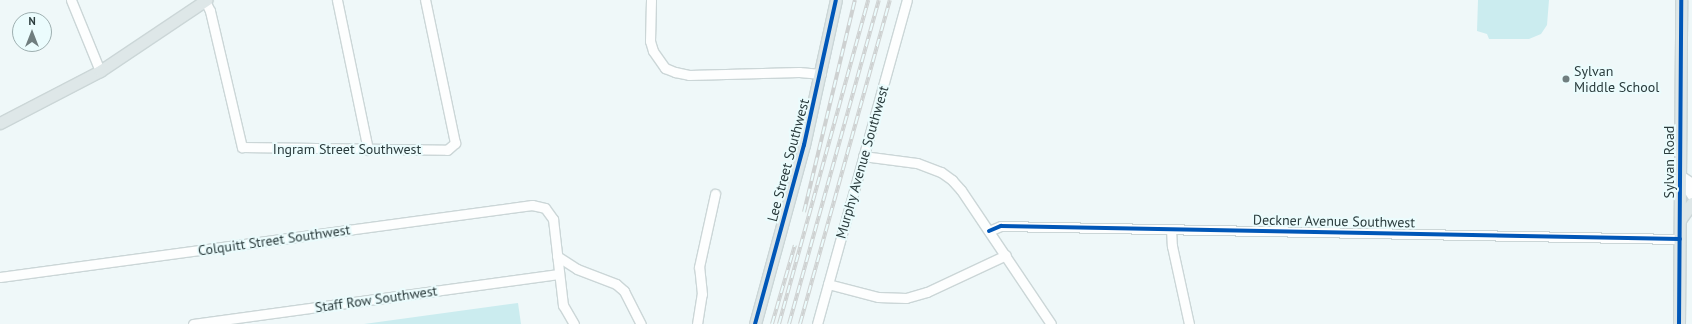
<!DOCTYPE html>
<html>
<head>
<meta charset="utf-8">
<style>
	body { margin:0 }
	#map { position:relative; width:1692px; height:324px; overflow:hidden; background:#eff8f9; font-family:"PT Sans",sans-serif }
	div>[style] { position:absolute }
	.green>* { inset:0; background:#cbecef }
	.roads { filter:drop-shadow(1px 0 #cbd6d7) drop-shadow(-1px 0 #cbd6d7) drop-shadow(0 1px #cbd6d7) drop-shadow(0 -1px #cbd6d7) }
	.minor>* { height:9px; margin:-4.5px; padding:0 4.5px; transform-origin:4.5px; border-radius:4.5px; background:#fdfefe }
	.major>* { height:11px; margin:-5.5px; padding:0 5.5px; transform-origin:5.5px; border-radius:5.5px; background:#dee7e8 }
	.rail>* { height:4px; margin-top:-2px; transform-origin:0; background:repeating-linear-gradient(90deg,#ebfcfd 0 8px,#ced1d1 0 16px); box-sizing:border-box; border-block:1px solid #ced1d1 }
	.cycleway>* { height:4px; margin:-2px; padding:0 2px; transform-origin:2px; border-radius:2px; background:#0057b8 }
	.dots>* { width:11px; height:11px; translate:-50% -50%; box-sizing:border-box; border:2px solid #ebfcfd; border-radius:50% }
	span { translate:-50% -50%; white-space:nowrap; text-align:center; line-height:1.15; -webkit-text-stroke:4px #ebfcfd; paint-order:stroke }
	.poi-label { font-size:14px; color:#2b3c3d }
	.left { translate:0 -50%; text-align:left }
	.street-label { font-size:14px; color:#2b3c3d }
	.north { position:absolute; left:12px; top:12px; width:40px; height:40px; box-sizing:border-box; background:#ebfcfd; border:1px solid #9eafb0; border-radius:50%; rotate:0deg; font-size:11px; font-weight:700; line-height:16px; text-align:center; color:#2b3c3d }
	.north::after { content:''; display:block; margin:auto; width:14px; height:18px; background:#707e7f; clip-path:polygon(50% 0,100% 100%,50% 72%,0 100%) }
</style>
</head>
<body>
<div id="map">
	<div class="green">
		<div style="clip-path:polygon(1478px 0,1549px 0,1547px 25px,1541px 34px,1529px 39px,1489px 39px,1487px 34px,1477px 31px)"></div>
		<div style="clip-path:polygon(518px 303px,521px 324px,364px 324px)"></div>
	</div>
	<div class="roads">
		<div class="minor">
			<div style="left:71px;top:0;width:77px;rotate:67.8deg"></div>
			<div style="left:337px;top:0;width:153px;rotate:78.3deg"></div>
			<div style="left:651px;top:0;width:41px;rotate:91.4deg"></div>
			<div style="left:650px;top:41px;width:10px;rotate:73deg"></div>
			<div style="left:653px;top:51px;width:21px;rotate:55deg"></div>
			<div style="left:665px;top:68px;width:11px;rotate:22deg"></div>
			<div style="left:675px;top:72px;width:14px;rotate:12deg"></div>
			<div style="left:689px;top:75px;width:110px;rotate:-1.6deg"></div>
			<div style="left:799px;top:72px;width:22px;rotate:5deg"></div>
			<div style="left:205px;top:1px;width:11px;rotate:63deg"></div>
			<div style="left:210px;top:11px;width:140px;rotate:76.8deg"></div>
			<div style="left:242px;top:147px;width:205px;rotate:0.8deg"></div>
			<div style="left:447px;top:150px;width:11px;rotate:-41deg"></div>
			<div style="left:455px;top:143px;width:146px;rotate:-101.8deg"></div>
			<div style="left:863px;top:156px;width:54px;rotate:7.4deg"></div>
			<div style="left:917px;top:163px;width:26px;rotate:21deg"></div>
			<div style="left:941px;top:172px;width:14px;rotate:36deg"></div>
			<div style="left:952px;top:180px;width:13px;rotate:48deg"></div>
			<div style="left:961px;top:190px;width:161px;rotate:56.1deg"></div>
			<div style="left:1680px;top:175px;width:14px;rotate:34deg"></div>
			<div style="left:1680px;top:177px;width:22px;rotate:58deg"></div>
			<div style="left:1171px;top:229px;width:17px;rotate:87deg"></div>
			<div style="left:1172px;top:246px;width:80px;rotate:77.7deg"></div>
			<div style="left:989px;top:231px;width:13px;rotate:-23deg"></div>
			<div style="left:1001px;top:226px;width:679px;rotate:1.1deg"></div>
			<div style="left:557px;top:256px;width:24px;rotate:33deg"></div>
			<div style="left:577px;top:269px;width:42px;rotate:21deg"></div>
			<div style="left:616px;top:284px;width:11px;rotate:41deg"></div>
			<div style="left:624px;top:291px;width:37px;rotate:63deg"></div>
			<div style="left:0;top:277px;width:537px;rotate:-7.71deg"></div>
			<div style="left:532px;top:205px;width:13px;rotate:13deg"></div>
			<div style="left:545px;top:208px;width:14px;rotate:54deg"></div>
			<div style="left:553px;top:219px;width:87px;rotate:83.4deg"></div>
			<div style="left:563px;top:305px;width:22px;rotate:60deg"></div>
			<div style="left:828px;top:284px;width:52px;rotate:14.6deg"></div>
			<div style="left:878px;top:297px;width:28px;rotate:2deg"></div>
			<div style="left:906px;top:298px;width:22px;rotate:-16deg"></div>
			<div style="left:927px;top:292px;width:87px;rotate:-25.1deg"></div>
			<div style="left:193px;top:324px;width:369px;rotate:-7.8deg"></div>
			<div style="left:697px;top:324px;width:30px;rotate:-81deg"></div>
			<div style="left:702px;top:294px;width:27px;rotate:-96deg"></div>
			<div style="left:699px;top:267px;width:75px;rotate:-77.6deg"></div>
			<div style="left:817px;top:324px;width:336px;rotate:-74.5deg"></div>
		</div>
		<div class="major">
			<div style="left:0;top:123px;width:113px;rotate:-27.5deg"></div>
			<div style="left:100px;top:71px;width:128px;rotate:-33.8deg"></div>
			<div style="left:1680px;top:220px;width:21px;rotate:-55deg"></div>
			<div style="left:755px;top:324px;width:186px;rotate:-74.7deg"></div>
			<div style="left:804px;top:145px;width:148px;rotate:-77.6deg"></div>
			<div style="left:1679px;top:324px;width:324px;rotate:-89.6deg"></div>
		</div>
	</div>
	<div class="rail">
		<div style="left:804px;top:212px;width:218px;rotate:-76.5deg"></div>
		<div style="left:772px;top:324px;width:82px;rotate:-73.8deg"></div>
		<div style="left:779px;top:324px;width:336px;rotate:-74.6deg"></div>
		<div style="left:789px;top:324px;width:336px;rotate:-74.5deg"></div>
		<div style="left:800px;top:324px;width:336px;rotate:-74.5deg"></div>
	</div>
	<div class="cycleway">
		<div style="left:989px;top:231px;width:13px;rotate:-23deg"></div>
		<div style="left:1001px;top:226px;width:679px;rotate:1.1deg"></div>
		<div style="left:755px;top:324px;width:186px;rotate:-74.7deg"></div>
		<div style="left:804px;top:145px;width:148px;rotate:-77.6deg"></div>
		<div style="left:1679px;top:324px;width:324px;rotate:-89.6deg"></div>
	</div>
	<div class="dots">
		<div style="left:1566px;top:79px;background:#707e7f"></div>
	</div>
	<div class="poi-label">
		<span class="left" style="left:1574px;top:79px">Sylvan<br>Middle School</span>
	</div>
	<div class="street-label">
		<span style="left:347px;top:149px">Ingram Street Southwest</span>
		<span style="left:788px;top:160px;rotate:-75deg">Lee Street Southwest</span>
		<span style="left:862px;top:162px;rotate:-74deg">Murphy Avenue Southwest</span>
		<span style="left:1669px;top:162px;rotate:-90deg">Sylvan Road</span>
		<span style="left:1334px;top:221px;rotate:1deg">Deckner Avenue Southwest</span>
		<span style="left:274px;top:240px;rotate:-8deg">Colquitt Street Southwest</span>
		<span style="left:376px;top:299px;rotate:-8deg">Staff Row Southwest</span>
	</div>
	<div class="north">N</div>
</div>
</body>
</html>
